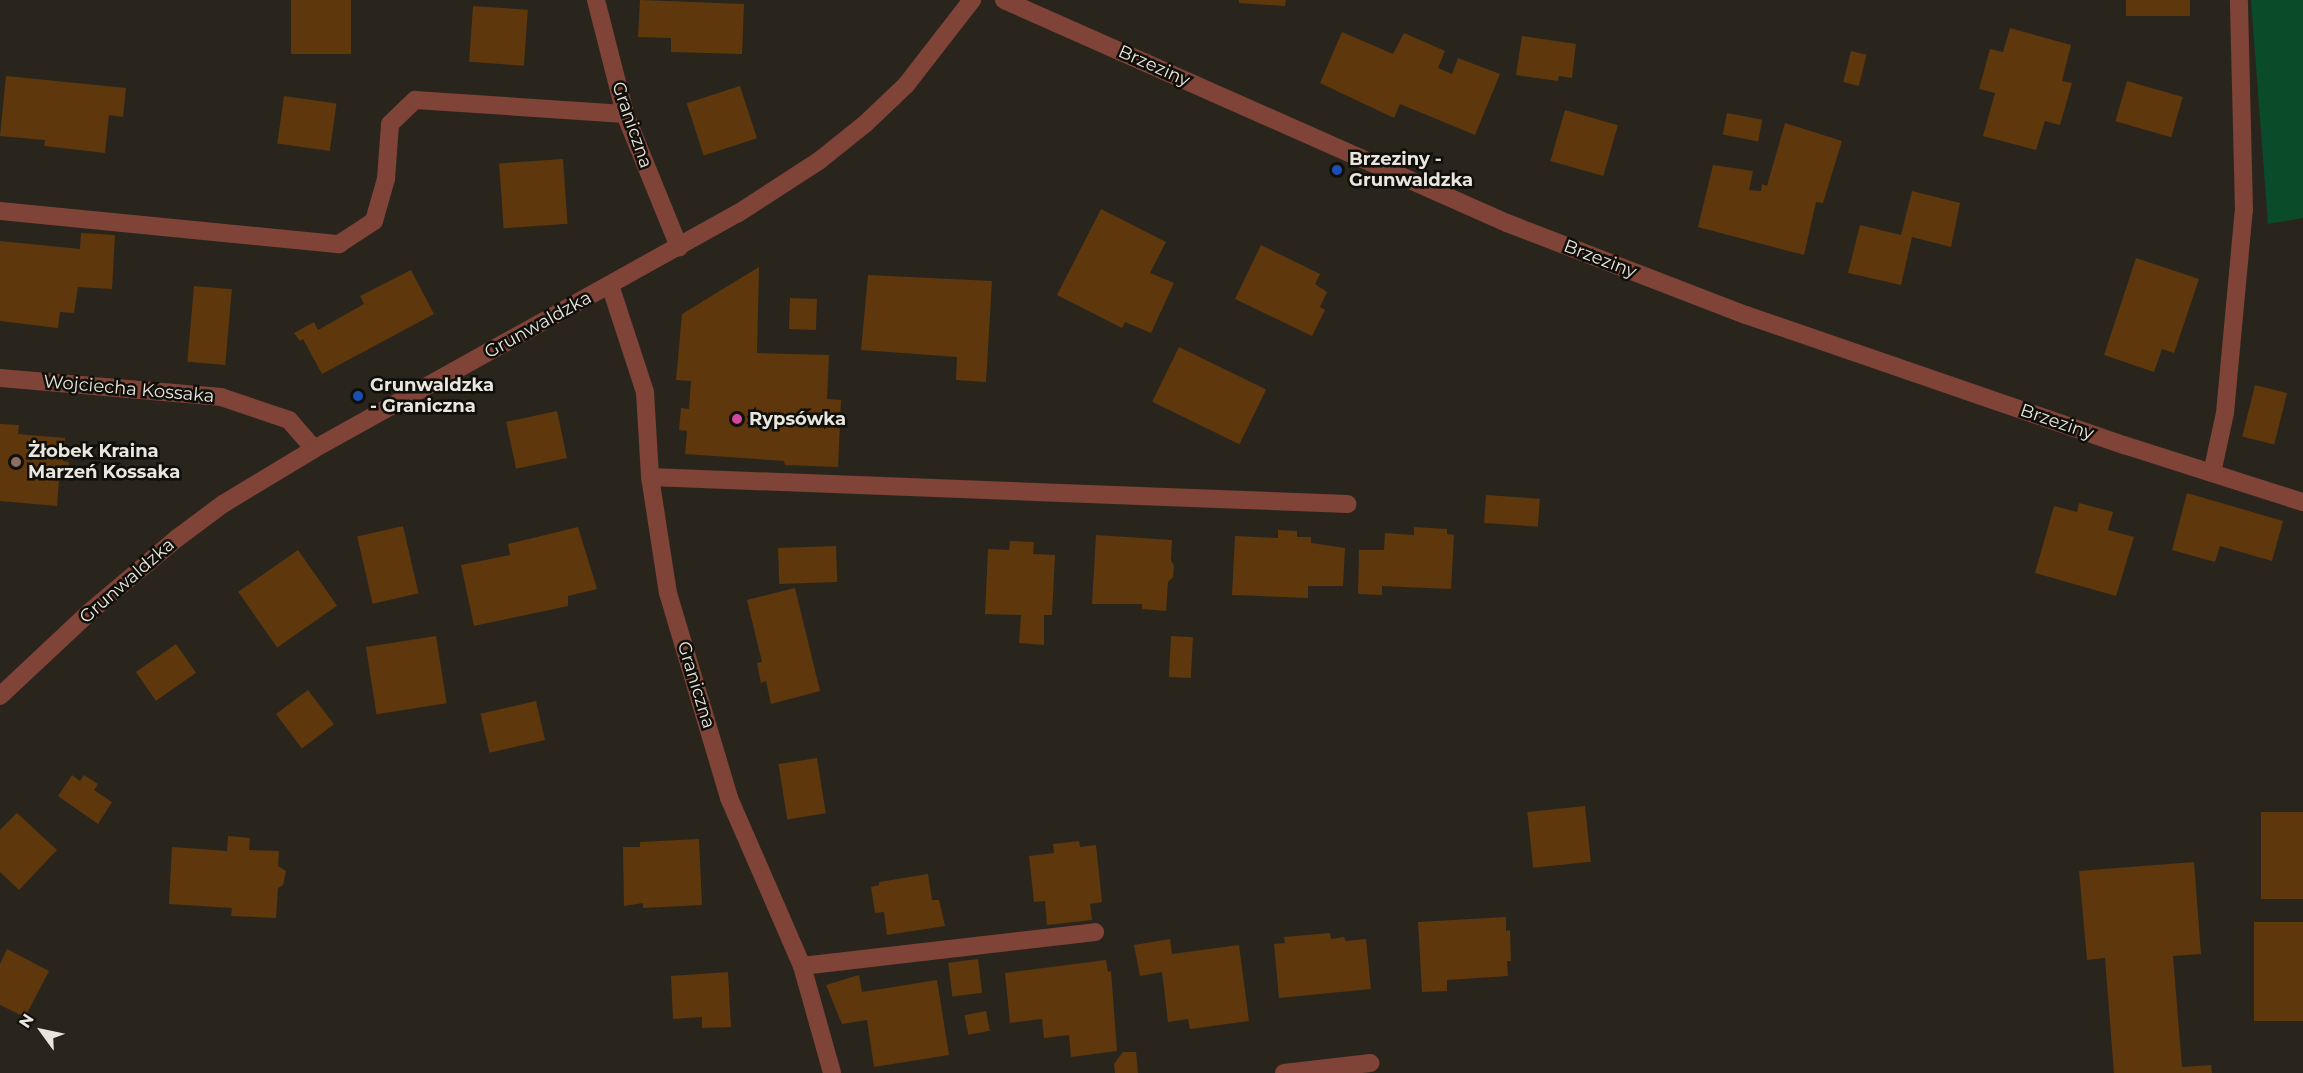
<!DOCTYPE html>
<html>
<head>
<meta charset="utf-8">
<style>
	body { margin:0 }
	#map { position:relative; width:2303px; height:1073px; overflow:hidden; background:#29251c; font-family:Montserrat,sans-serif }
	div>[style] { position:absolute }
	.green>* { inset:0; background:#0a4c2a }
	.building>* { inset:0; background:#5e370d; transform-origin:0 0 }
	.minor>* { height:18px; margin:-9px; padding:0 9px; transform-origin:9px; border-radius:9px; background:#7f4338 }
	.dots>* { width:16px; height:16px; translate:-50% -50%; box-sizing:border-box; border:3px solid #100f0a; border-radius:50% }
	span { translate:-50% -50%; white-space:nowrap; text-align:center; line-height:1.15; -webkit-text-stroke:5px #100f0a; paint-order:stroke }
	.street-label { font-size:18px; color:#e9e6e0 }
	.poi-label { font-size:18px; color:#e9e6e0; font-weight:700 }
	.left { translate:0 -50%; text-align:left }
	.north { position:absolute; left:12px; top:1001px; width:60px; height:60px; -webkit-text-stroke:4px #100f0a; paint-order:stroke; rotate:303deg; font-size:16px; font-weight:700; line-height:24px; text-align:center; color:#e9e6e0 }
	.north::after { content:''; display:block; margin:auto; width:21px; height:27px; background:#e9e6e0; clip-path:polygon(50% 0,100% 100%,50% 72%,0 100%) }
</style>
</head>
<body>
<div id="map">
	<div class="green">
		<div style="clip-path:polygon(2251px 0,2303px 0,2303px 218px,2268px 224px)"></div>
	</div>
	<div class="building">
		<div style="left:291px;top:0;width:60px;height:54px"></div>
		<div style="clip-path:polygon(640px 0,744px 4px,742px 54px,671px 52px,671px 38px,638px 37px)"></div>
		<div style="clip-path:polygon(1239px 0,1286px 0,1285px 6px,1239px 3px)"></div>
		<div style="left:2126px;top:0;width:64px;height:16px"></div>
		<div style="left:473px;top:6px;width:55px;height:56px;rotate:4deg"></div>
		<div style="clip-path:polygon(2010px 28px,2071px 45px,2062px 81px,2072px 83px,2060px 125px,2045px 121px,2036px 150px,1983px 136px,1995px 93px,1979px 89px,1990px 49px,2003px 52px)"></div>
		<div style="clip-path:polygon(1342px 32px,1393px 54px,1404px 33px,1445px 51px,1438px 68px,1452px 74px,1458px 58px,1500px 74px,1475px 135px,1400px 104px,1394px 118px,1320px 83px)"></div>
		<div style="clip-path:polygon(1522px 36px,1576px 44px,1572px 78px,1559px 76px,1558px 81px,1516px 75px)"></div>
		<div style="left:1851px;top:51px;width:16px;height:32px;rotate:14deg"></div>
		<div style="clip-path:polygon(6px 76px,126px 88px,123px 117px,109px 115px,105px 153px,44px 146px,45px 140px,0 136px)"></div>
		<div style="left:2127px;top:81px;width:58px;height:42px;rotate:16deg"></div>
		<div style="left:740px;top:86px;width:55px;height:56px;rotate:72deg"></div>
		<div style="left:284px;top:96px;width:53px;height:48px;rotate:8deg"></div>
		<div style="left:1565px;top:110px;width:55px;height:53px;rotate:16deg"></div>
		<div style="left:1727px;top:113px;width:36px;height:22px;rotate:11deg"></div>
		<div style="clip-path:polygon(1785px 123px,1842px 141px,1823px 203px,1816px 202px,1804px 255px,1698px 227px,1713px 165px,1753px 171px,1749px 190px,1761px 191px,1762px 184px,1767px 186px)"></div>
		<div style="left:563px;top:159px;width:65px;height:64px;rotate:86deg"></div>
		<div style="clip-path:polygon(1912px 191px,1960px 203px,1951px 247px,1912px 237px,1901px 285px,1848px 273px,1860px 225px,1901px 235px)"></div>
		<div style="clip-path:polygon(1101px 209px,1166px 242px,1150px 273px,1174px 283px,1151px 333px,1125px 322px,1122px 328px,1057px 295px)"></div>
		<div style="clip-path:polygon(81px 233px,115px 235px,112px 289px,78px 287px,74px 313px,60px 312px,58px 328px,0 321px,0 241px,80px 249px)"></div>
		<div style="clip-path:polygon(1261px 245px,1320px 274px,1315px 284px,1327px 292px,1320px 307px,1325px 310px,1312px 336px,1235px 299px)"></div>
		<div style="clip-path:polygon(2136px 258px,2199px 279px,2174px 353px,2162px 349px,2154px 372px,2104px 355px)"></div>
		<div style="clip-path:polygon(759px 267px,757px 353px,829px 355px,827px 399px,841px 400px,838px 467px,785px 465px,784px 461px,685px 454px,687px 431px,679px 430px,681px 408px,689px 409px,691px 381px,676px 380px,682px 314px)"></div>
		<div style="clip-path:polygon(411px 270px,434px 314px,322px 374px,303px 339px,300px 341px,294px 333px,314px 322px,318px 330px,364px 304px,360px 296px)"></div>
		<div style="clip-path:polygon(868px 275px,992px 281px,986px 382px,956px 380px,957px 357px,861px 350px)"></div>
		<div style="left:194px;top:286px;width:38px;height:76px;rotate:5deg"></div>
		<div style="left:790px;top:298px;width:27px;height:31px;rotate:2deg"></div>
		<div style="left:1179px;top:347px;width:97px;height:61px;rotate:26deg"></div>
		<div style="left:2255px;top:385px;width:33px;height:53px;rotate:14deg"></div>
		<div style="left:557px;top:411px;width:48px;height:52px;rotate:78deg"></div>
		<div style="clip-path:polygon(0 424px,19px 425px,18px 434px,65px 438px,63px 461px,69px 462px,68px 481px,59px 480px,57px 506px,0 501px)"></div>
		<div style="clip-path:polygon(2187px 493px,2283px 521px,2272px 561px,2220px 546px,2215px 562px,2172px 550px)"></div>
		<div style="left:1486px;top:495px;width:54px;height:28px;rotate:4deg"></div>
		<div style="clip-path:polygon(2079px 503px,2113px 512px,2108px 530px,2134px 537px,2116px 596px,2035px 573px,2054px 506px,2077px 512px)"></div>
		<div style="left:403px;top:526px;width:69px;height:47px;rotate:77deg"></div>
		<div style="clip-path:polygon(578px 527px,597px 589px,568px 596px,568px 606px,474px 626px,461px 565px,510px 555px,508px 544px)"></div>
		<div style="clip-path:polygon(1414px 527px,1447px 529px,1447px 534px,1454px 535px,1451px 589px,1382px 586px,1382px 595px,1358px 594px,1359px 550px,1384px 550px,1385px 533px,1414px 535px)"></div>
		<div style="clip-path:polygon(1278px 530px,1297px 531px,1297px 537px,1311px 537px,1311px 543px,1345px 548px,1343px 586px,1308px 586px,1308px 598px,1232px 595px,1235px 536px,1278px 538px)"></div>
		<div style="clip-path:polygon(1096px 535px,1172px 540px,1171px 560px,1174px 566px,1173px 577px,1168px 582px,1166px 611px,1142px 609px,1142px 604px,1092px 604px)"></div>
		<div style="clip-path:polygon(1010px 541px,1034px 542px,1033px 554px,1055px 555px,1052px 615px,1044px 615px,1044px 645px,1019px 643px,1021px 615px,985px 614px,988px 549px,1009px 550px)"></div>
		<div style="left:836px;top:546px;width:36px;height:58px;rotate:88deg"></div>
		<div style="left:298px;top:550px;width:68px;height:73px;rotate:55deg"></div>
		<div style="clip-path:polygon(795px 588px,820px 691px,771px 704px,766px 681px,761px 683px,757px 663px,762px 662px,747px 600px)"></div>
		<div style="left:436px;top:636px;width:68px;height:71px;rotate:81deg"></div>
		<div style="left:1171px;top:636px;width:22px;height:41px;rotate:3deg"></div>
		<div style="left:176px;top:644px;width:35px;height:49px;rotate:55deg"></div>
		<div style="left:308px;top:690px;width:43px;height:40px;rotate:53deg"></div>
		<div style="left:536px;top:701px;width:40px;height:57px;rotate:77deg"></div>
		<div style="left:817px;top:758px;width:56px;height:39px;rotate:81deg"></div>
		<div style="clip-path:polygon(72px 775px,80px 781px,84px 775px,98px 784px,94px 790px,112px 802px,98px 824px,58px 796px)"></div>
		<div style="left:1585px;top:806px;width:56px;height:58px;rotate:84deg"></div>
		<div style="left:2303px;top:812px;width:87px;height:42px;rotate:90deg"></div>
		<div style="clip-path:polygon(17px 813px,57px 850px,19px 890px,0 872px,0 830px)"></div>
		<div style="clip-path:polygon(228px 836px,250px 838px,249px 850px,279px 851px,278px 866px,286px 871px,283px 885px,278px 888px,276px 918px,231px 916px,232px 908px,169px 904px,172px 847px,227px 851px)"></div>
		<div style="clip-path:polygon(699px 839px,702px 905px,643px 908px,643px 903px,624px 906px,623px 847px,640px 847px,640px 842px)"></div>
		<div style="clip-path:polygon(1079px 841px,1080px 847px,1096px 845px,1102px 902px,1090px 904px,1092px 920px,1047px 925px,1045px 901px,1034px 902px,1029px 856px,1054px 853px,1053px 844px)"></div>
		<div style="clip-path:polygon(2194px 862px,2201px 954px,2173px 956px,2182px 1067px,2211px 1065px,2212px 1073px,2114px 1073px,2105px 958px,2087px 960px,2079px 871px)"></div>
		<div style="clip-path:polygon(928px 874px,932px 900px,939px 900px,945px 926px,887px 935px,884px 912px,875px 913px,871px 887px,879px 885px,879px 882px)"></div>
		<div style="clip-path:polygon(1506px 917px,1506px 931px,1510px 930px,1511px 961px,1507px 961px,1508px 976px,1447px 980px,1447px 991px,1422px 992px,1418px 922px)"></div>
		<div style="left:2303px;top:922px;width:99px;height:49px;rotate:90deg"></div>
		<div style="clip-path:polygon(1330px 933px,1331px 939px,1344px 937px,1346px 941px,1366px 939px,1371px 989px,1279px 998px,1274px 944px,1285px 943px,1284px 937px)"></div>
		<div style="clip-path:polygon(1170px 939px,1172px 954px,1239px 945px,1249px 1021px,1190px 1029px,1188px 1019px,1168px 1022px,1162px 972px,1140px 976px,1134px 945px)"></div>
		<div style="clip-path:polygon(7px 949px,49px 971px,25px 1017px,0 1005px,0 964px)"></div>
		<div style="left:978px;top:959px;width:34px;height:30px;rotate:83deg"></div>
		<div style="clip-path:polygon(1106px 960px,1108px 972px,1111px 971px,1117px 1051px,1071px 1057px,1069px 1035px,1044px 1038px,1042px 1019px,1010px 1023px,1005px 973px)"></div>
		<div style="clip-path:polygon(728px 972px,731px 1027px,702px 1028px,702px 1017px,673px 1019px,671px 976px)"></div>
		<div style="clip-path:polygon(859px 975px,862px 992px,937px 980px,949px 1055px,874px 1067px,867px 1020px,842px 1024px,826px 985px)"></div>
		<div style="left:986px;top:1011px;width:20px;height:22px;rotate:79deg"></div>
		<div style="clip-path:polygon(1123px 1052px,1136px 1052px,1138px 1073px,1115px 1073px,1114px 1064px)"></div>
	</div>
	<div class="minor">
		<div style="left:596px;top:0;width:118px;rotate:75.7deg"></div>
		<div style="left:625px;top:114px;width:144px;rotate:67.9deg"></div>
		<div style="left:1004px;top:0;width:550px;rotate:23.91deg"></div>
		<div style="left:1507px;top:223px;width:256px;rotate:21.1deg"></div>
		<div style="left:1746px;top:315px;width:400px;rotate:19deg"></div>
		<div style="left:2124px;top:445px;width:188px;rotate:17.7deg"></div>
		<div style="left:0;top:211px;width:341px;rotate:5.6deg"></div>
		<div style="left:339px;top:244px;width:42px;rotate:-33.3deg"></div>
		<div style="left:374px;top:221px;width:44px;rotate:-74.1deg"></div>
		<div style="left:386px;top:179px;width:55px;rotate:-85.8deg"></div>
		<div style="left:390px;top:124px;width:35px;rotate:-44deg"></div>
		<div style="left:415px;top:100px;width:210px;rotate:3.8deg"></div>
		<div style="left:610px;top:285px;width:113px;rotate:71.9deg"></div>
		<div style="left:645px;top:392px;width:85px;rotate:86.6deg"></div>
		<div style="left:650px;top:477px;width:117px;rotate:81.2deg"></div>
		<div style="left:668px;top:593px;width:214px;rotate:73.4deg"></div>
		<div style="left:729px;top:798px;width:183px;rotate:66.5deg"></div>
		<div style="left:802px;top:966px;width:111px;rotate:74.3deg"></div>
		<div style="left:0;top:378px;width:222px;rotate:4.9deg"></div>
		<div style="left:221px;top:397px;width:72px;rotate:18.7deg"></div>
		<div style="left:289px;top:420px;width:38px;rotate:49deg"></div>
		<div style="left:2212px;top:473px;width:61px;rotate:-77.8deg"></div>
		<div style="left:2225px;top:413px;width:204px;rotate:-84.7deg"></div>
		<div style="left:2244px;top:210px;width:210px;rotate:-91.4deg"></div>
		<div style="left:650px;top:477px;width:698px;rotate:2.22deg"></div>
		<div style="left:0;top:696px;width:126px;rotate:-43.1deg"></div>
		<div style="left:92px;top:610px;width:110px;rotate:-40.2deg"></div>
		<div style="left:176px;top:539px;width:59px;rotate:-36.7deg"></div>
		<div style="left:223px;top:504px;width:106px;rotate:-31.1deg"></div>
		<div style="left:314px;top:449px;width:484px;rotate:-29.1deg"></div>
		<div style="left:737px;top:214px;width:99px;rotate:-33deg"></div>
		<div style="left:820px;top:160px;width:58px;rotate:-38.7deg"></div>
		<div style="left:865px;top:124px;width:57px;rotate:-43.6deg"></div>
		<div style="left:906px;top:85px;width:108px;rotate:-52.2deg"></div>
		<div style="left:802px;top:966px;width:295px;rotate:-6.6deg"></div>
		<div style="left:1284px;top:1073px;width:87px;rotate:-6.6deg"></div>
	</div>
	<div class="dots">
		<div style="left:1337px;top:170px;background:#1a4fb4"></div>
		<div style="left:358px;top:396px;background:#1a4fb4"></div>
		<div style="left:737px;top:419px;background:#d1479c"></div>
		<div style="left:16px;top:462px;background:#8d6e63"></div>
	</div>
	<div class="street-label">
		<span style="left:1154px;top:66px;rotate:24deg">Brzeziny</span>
		<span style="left:632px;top:125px;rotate:71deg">Graniczna</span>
		<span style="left:1600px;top:259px;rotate:21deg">Brzeziny</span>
		<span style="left:538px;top:325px;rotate:-29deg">Grunwaldzka</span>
		<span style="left:129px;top:389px;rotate:5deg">Wojciecha Kossaka</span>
		<span style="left:2057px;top:422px;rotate:19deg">Brzeziny</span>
		<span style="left:127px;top:581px;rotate:-41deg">Grunwaldzka</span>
		<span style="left:696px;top:685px;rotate:73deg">Graniczna</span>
	</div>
	<div class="poi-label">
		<span class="left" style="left:1349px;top:170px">Brzeziny -<br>Grunwaldzka</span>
		<span class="left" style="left:370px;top:396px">Grunwaldzka<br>- Graniczna</span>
		<span class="left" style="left:749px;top:419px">Rypsówka</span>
		<span class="left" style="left:28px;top:462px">Żłobek Kraina<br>Marzeń Kossaka</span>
	</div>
	<div class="north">N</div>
</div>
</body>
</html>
